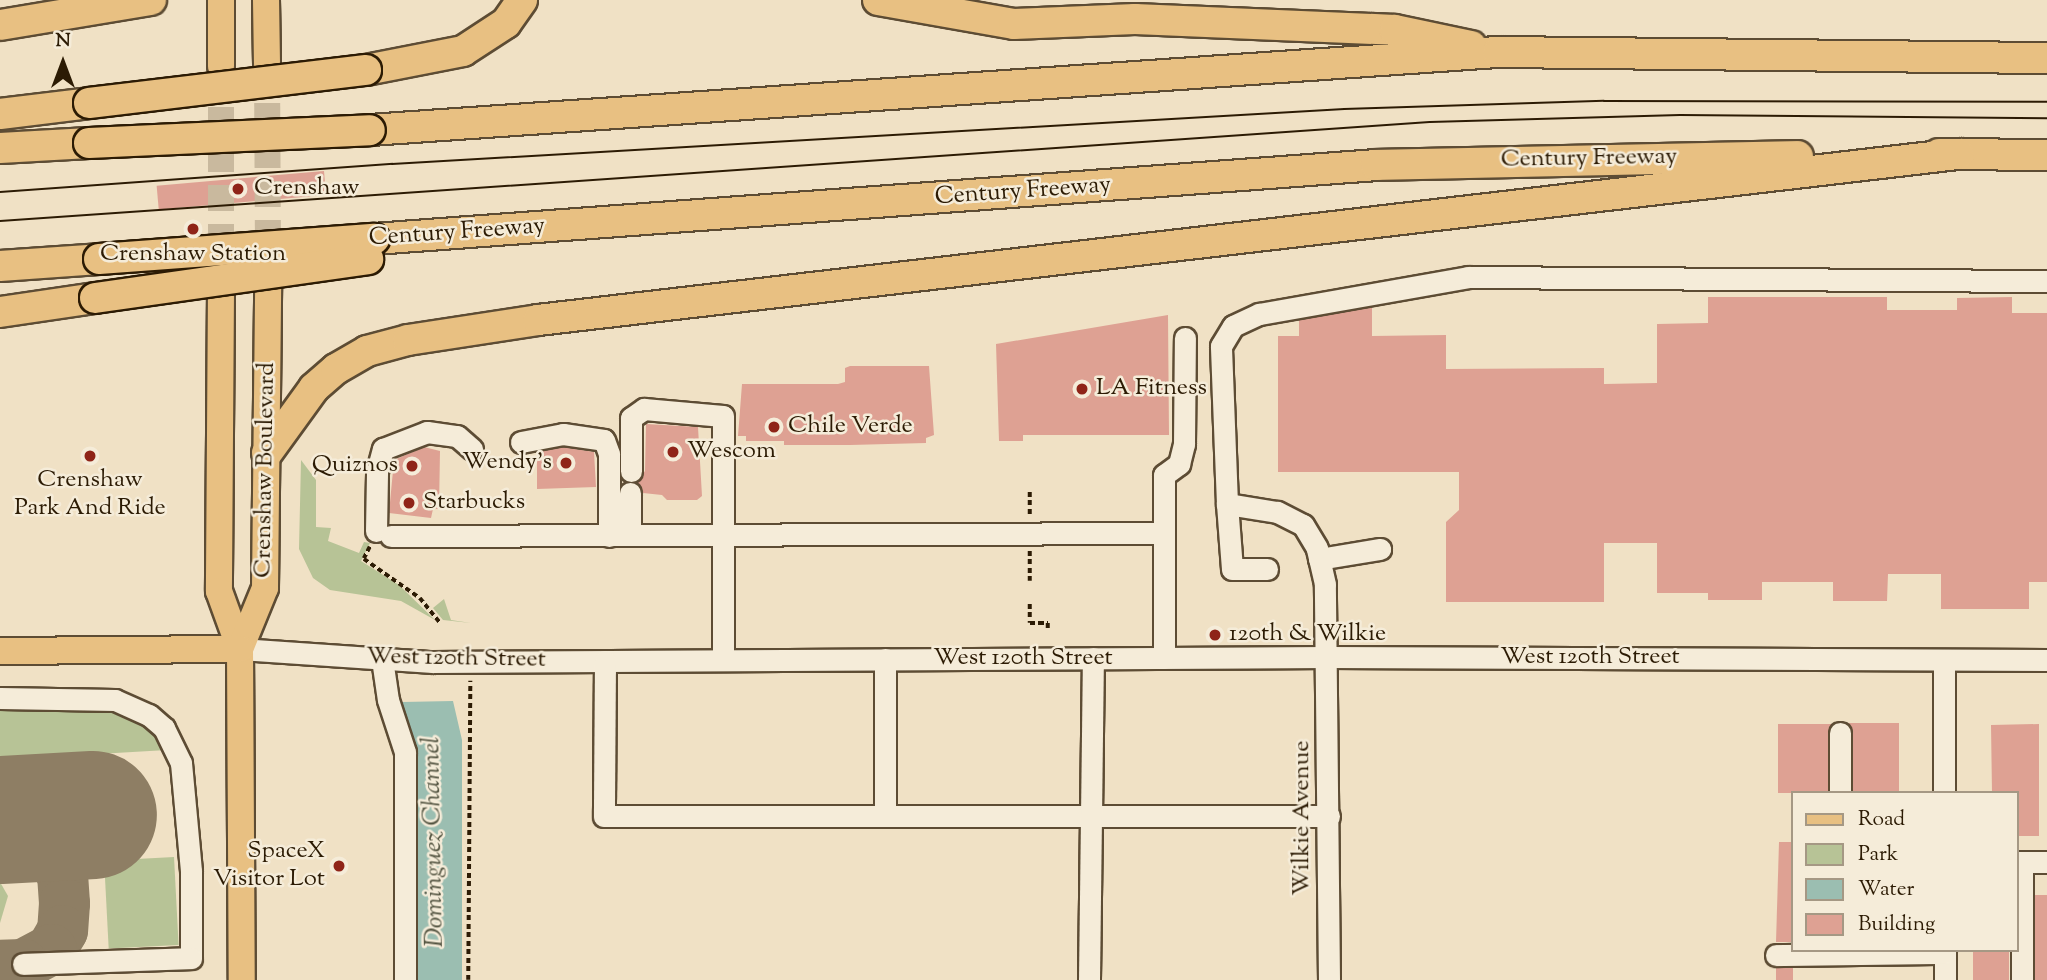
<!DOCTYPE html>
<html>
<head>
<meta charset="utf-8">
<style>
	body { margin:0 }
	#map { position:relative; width:2047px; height:980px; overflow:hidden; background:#f0e1c5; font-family:"Sorts Mill Goudy",serif }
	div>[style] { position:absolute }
	.green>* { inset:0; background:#b7c396; transform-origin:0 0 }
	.water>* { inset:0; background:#9bbeb1 }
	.taxiway>* { height:51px; margin:-25.5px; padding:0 25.5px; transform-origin:25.5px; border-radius:25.5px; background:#8e7e64 }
	.runway>* { height:128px; margin:-64px; padding:0 64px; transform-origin:64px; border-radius:64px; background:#8e7e64 }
	.building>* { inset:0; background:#dea193; transform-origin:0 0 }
	.major-tunnel>* { height:26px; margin-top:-13px; transform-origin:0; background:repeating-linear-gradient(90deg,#c9b99e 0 26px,transparent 0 39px) }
	.path>* { height:3.5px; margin-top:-1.75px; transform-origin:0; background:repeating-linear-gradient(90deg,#2c1b04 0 5px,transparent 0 8.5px) }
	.roads { filter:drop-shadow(2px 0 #5d4c34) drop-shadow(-2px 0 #5d4c34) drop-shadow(0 2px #5d4c34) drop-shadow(0 -2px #5d4c34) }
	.minor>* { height:21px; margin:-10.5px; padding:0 10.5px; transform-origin:10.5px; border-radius:10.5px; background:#f5ecd9 }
	.major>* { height:26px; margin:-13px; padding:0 13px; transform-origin:13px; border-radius:13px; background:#e8c082 }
	.highway>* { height:30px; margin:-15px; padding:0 15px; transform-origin:15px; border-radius:15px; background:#e8c082 }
	.tram>* { height:2px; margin:-1px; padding:0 1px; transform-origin:1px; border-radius:1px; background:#2c1b04 }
	.bridges { filter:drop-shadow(2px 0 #2c1b04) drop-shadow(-2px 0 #2c1b04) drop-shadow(0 2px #2c1b04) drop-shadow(0 -2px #2c1b04) }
	.highway-bridge>* { height:30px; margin:-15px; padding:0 15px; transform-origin:15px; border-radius:15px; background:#e8c082 }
	.dots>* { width:19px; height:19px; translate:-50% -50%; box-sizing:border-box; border:4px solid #f5ecd9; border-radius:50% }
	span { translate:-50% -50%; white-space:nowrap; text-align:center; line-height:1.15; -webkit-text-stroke:5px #f5ecd9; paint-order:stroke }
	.street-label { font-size:24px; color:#2c1b04 }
	.poi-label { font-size:24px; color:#2c1b04 }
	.left { translate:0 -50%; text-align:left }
	.right { translate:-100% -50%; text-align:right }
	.water-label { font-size:26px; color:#535441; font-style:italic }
	.legend { position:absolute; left:1791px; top:791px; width:228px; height:161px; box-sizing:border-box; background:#f5ecd9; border:2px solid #a59884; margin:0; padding:9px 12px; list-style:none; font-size:21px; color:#2c1b04 }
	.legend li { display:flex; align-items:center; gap:14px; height:35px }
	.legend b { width:35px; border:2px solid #a59884 }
	.north { position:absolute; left:28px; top:28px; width:70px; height:70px; -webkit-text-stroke:5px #f5ecd9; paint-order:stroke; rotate:0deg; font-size:19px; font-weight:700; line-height:28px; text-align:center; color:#2c1b04 }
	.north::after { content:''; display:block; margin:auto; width:24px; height:32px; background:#2c1b04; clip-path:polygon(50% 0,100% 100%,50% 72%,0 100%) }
</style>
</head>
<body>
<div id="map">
	<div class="green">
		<div style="clip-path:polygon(301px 460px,316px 480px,316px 527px,331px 528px,328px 541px,359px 553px,364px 542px,370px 543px,361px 561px,399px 585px,435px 620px,401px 601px,330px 590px,313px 578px,299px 549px)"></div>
		<div style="clip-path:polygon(444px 599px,451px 620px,471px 623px,443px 620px,433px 608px)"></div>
		<div style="clip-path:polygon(0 703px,112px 706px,148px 724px,167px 750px,98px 754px,97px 762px,0 768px)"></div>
		<div style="left:174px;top:857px;width:88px;height:70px;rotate:87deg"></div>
		<div style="clip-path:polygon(0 882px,8px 896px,0 923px)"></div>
	</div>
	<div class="water">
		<div style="clip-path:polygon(453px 701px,462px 740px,462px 980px,411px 980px,411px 750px,402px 702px)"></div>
	</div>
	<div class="taxiway">
		<div style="left:0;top:825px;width:50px;rotate:25deg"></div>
		<div style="left:45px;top:846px;width:33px;rotate:59deg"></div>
		<div style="left:62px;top:874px;width:29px;rotate:86deg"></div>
		<div style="left:64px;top:903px;width:27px;rotate:94deg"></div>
		<div style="left:62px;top:930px;width:22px;rotate:120deg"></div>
		<div style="left:51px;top:949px;width:32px;rotate:152deg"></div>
		<div style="left:23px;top:964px;width:23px;rotate:178deg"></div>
	</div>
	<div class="runway">
		<div style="left:0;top:820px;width:93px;rotate:-3.1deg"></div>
	</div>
	<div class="building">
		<div style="left:324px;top:171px;width:24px;height:168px;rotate:85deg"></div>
		<div style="clip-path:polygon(1708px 297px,1887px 297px,1887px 310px,1957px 310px,1957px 298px,2012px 297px,2012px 313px,2047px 313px,2047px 582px,2029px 582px,2029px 609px,1941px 609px,1941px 574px,1888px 574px,1887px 601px,1833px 601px,1833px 582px,1762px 582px,1762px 600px,1708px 600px,1708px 593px,1657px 593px,1657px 543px,1604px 543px,1604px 602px,1446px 602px,1446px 522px,1459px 510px,1459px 472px,1278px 472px,1278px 336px,1299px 336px,1299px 320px,1372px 307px,1372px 336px,1446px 335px,1446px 369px,1604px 368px,1604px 384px,1657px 383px,1657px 324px,1708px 323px)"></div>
		<div style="clip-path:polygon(1168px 315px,1169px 435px,1023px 435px,1023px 441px,999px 441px,996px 344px)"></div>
		<div style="clip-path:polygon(850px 366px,929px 366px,934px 435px,926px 438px,926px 443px,850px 445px,784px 445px,784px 441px,746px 441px,746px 436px,738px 436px,742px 384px,838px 384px,845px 382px,845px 368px)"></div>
		<div style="clip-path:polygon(646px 424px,698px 427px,702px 496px,697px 500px,667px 500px,662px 495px,643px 493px,637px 482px,645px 471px)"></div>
		<div style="clip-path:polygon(424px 447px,440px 451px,439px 509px,433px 509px,431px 518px,389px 513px,394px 460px)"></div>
		<div style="clip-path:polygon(563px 447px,594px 452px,596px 487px,537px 489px,537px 452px)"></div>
		<div style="left:1899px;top:723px;width:70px;height:50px;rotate:90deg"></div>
		<div style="left:1778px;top:724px;width:53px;height:69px"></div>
		<div style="clip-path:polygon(2039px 724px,2039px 836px,2017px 836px,2017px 793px,1992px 793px,1991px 725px)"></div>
		<div style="clip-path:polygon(1779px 842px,1793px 842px,1793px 942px,1776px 942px)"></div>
		<div style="left:2035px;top:895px;width:12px;height:85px"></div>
		<div style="left:1973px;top:950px;width:36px;height:30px"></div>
		<div style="left:1776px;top:968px;width:17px;height:12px"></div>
	</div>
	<div class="major-tunnel">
		<div style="left:267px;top:64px;width:202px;rotate:89.7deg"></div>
		<div style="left:221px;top:68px;width:203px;rotate:90deg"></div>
	</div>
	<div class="path">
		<div style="left:1030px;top:492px;width:23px;rotate:90deg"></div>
		<div style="left:370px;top:547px;width:13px;rotate:117deg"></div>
		<div style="left:364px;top:559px;width:68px;rotate:34.9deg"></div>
		<div style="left:420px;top:598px;width:32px;rotate:51deg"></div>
		<div style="left:1030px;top:551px;width:30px;rotate:90deg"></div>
		<div style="left:1030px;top:604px;width:19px;rotate:90deg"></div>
		<div style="left:1030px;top:623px;width:18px"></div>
		<div style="left:1048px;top:623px;width:7px;rotate:90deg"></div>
		<div style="left:468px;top:980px;width:299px;rotate:-89.6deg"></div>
	</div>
	<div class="roads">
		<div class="minor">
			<div style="left:521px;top:442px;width:43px;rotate:-10.8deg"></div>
			<div style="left:563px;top:434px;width:41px;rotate:8.3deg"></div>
			<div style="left:604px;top:440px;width:15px;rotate:70deg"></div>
			<div style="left:609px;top:454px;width:82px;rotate:90deg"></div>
			<div style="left:631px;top:471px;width:53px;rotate:-90deg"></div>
			<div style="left:631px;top:418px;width:16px;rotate:-35deg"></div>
			<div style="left:644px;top:409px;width:79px;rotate:5.1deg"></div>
			<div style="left:723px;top:416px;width:244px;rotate:90deg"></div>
			<div style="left:630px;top:493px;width:42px;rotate:90deg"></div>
			<div style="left:1227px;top:504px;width:65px;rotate:85.6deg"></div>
			<div style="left:1232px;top:569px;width:35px"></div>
			<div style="left:376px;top:531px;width:60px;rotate:-89deg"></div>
			<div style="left:377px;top:471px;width:23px;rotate:-75deg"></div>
			<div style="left:383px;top:449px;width:47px;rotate:-21.1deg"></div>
			<div style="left:427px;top:432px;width:30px;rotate:8deg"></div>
			<div style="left:457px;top:436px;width:20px;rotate:41deg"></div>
			<div style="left:391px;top:536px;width:773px;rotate:-0.22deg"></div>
			<div style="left:1319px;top:559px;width:62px;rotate:-9.3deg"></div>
			<div style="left:240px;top:649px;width:193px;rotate:3.9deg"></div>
			<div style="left:433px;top:662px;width:895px;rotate:-0.32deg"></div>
			<div style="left:1328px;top:657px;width:719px;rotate:0.24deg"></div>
			<div style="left:1164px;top:658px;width:183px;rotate:-90deg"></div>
			<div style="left:1164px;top:475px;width:19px;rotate:-36deg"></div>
			<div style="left:1179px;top:464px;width:21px;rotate:-76deg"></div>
			<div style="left:1184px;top:444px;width:106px;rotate:-89.5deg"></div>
			<div style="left:382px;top:659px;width:41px;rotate:81.7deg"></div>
			<div style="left:388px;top:700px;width:55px;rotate:71.9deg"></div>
			<div style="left:405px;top:752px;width:228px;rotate:90deg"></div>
			<div style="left:1944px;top:660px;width:133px;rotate:90deg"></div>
			<div style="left:605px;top:661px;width:155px;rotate:90.4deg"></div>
			<div style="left:604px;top:816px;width:725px"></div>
			<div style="left:0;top:698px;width:115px;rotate:1deg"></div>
			<div style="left:115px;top:700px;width:37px;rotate:24deg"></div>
			<div style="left:149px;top:715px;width:20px;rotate:41deg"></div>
			<div style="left:164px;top:728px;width:39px;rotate:64deg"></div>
			<div style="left:181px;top:763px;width:108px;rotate:84.7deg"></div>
			<div style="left:191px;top:871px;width:87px;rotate:90deg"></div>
			<div style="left:191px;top:958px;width:168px;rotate:178deg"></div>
			<div style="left:1840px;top:733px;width:60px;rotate:90deg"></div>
			<div style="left:885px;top:816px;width:157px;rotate:-90deg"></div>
			<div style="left:2017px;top:862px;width:30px"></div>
			<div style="left:2022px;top:862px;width:118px;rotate:90deg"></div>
			<div style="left:1945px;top:950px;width:30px;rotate:90deg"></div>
			<div style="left:1776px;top:955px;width:169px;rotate:-0.7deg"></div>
			<div style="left:1089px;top:980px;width:322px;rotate:-89.3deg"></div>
			<div style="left:1329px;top:980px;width:396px;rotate:-90.6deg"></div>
			<div style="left:1325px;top:584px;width:37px;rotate:-103deg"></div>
			<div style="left:1317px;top:548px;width:27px;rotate:-121deg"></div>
			<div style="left:1303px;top:525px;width:29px;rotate:-153deg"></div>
			<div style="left:1277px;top:512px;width:51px;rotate:-170.9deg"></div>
			<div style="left:1227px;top:504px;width:158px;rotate:-92.2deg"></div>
			<div style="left:1221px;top:346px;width:23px;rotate:-59deg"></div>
			<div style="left:1233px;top:326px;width:29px;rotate:-25deg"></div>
			<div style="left:1259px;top:314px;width:212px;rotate:-10deg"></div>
			<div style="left:1468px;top:277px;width:579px;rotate:0.4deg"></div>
		</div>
		<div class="major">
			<div style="left:221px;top:0;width:66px;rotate:90deg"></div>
			<div style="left:266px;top:0;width:64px;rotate:89.1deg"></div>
			<div style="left:221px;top:291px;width:300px;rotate:90.4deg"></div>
			<div style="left:219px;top:591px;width:62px;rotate:70.1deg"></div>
			<div style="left:240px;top:649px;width:331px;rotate:89.7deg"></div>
			<div style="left:240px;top:649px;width:66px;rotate:-67.7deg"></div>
			<div style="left:265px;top:588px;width:303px;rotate:-89.4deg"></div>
			<div style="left:0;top:651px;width:240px;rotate:-0.5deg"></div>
		</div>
		<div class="highway">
			<div style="left:878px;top:0;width:138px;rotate:10deg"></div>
			<div style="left:1014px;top:24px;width:121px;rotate:-2.4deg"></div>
			<div style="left:1135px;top:19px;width:260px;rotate:2.4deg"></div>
			<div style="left:1395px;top:30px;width:78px;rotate:11.9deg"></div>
			<div style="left:0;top:25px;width:153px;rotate:-9.4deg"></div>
			<div style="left:366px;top:70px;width:99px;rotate:-11.1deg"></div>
			<div style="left:463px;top:51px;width:51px;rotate:-33.1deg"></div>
			<div style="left:506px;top:23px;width:28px;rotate:-55deg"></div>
			<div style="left:0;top:114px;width:90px;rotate:-7deg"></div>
			<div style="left:370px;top:130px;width:1131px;rotate:-3.96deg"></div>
			<div style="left:1498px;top:52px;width:549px;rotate:0.63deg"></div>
			<div style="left:0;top:148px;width:89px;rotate:-3.2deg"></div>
			<div style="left:1939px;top:154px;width:108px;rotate:0.5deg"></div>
			<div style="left:374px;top:239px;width:1005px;rotate:-4.22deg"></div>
			<div style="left:1376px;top:165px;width:422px;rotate:-1.2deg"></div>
			<div style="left:0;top:266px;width:99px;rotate:-4deg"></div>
			<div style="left:0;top:312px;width:96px;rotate:-8.4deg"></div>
			<div style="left:267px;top:453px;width:80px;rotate:-54.1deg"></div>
			<div style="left:314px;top:388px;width:29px;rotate:-41deg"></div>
			<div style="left:336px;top:369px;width:36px;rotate:-30deg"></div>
			<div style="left:367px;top:351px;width:42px;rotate:-15deg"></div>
			<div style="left:408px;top:340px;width:132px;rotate:-8.7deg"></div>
			<div style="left:538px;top:320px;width:1430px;rotate:-6.67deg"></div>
		</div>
	</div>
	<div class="tram">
		<div style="left:0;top:192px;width:393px;rotate:-4.1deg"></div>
		<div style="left:392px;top:164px;width:954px;rotate:-3.31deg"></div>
		<div style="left:1344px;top:109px;width:260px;rotate:-1.8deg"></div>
		<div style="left:1604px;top:101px;width:443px;rotate:0.1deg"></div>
		<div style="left:0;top:221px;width:1433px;rotate:-3.96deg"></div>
		<div style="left:1430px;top:122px;width:250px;rotate:-1.6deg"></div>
		<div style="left:1680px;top:115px;width:367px;rotate:0.5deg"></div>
	</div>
	<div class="bridges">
		<div class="highway-bridge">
			<div style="left:89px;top:103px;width:279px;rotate:-6.8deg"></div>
			<div style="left:89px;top:143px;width:281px;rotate:-2.6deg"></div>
			<div style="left:99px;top:259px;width:276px;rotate:-4.2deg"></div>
			<div style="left:95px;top:298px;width:276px;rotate:-8.1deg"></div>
		</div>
	</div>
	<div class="dots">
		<div style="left:238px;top:189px;background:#8f2418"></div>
		<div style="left:193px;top:229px;background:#8f2418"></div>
		<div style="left:1082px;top:389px;background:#8f2418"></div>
		<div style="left:774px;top:427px;background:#8f2418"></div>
		<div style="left:673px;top:452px;background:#8f2418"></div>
		<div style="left:90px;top:456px;background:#8f2418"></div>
		<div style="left:566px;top:463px;background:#8f2418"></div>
		<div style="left:412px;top:466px;background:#8f2418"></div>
		<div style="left:409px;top:503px;background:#8f2418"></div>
		<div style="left:1215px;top:635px;background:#8f2418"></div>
		<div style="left:339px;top:866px;background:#8f2418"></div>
	</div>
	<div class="street-label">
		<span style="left:1589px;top:159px;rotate:-1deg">Century Freeway</span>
		<span style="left:1023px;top:192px;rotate:-4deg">Century Freeway</span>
		<span style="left:457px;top:233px;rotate:-4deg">Century Freeway</span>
		<span style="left:266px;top:470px;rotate:-89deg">Crenshaw Boulevard</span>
		<span style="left:1590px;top:658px">West 120th Street</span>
		<span style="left:456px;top:659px;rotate:1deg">West 120th Street</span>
		<span style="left:1023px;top:659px">West 120th Street</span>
		<span style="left:1303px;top:818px;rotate:-90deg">Wilkie Avenue</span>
	</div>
	<div class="poi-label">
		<span class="left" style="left:254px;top:189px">Crenshaw</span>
		<span style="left:193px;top:255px">Crenshaw Station</span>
		<span class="left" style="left:1096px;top:389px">LA Fitness</span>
		<span class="left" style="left:788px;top:427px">Chile Verde</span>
		<span class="left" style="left:687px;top:452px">Wescom</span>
		<span class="right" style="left:552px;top:463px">Wendy's</span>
		<span class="right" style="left:398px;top:466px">Quiznos</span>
		<span style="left:90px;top:495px">Crenshaw<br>Park And Ride</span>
		<span class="left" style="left:423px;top:503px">Starbucks</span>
		<span class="left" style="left:1229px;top:635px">120th &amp; Wilkie</span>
		<span class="right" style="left:325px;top:866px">SpaceX<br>Visitor Lot</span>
	</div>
	<div class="water-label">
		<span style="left:434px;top:842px;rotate:-91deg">Dominguez Channel</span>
	</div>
	<ul class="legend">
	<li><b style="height:9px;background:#e8c082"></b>Road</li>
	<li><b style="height:19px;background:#b7c396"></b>Park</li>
	<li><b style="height:19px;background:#9bbeb1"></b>Water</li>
	<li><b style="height:19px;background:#dea193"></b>Building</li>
	</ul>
	<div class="north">N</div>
</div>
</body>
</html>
